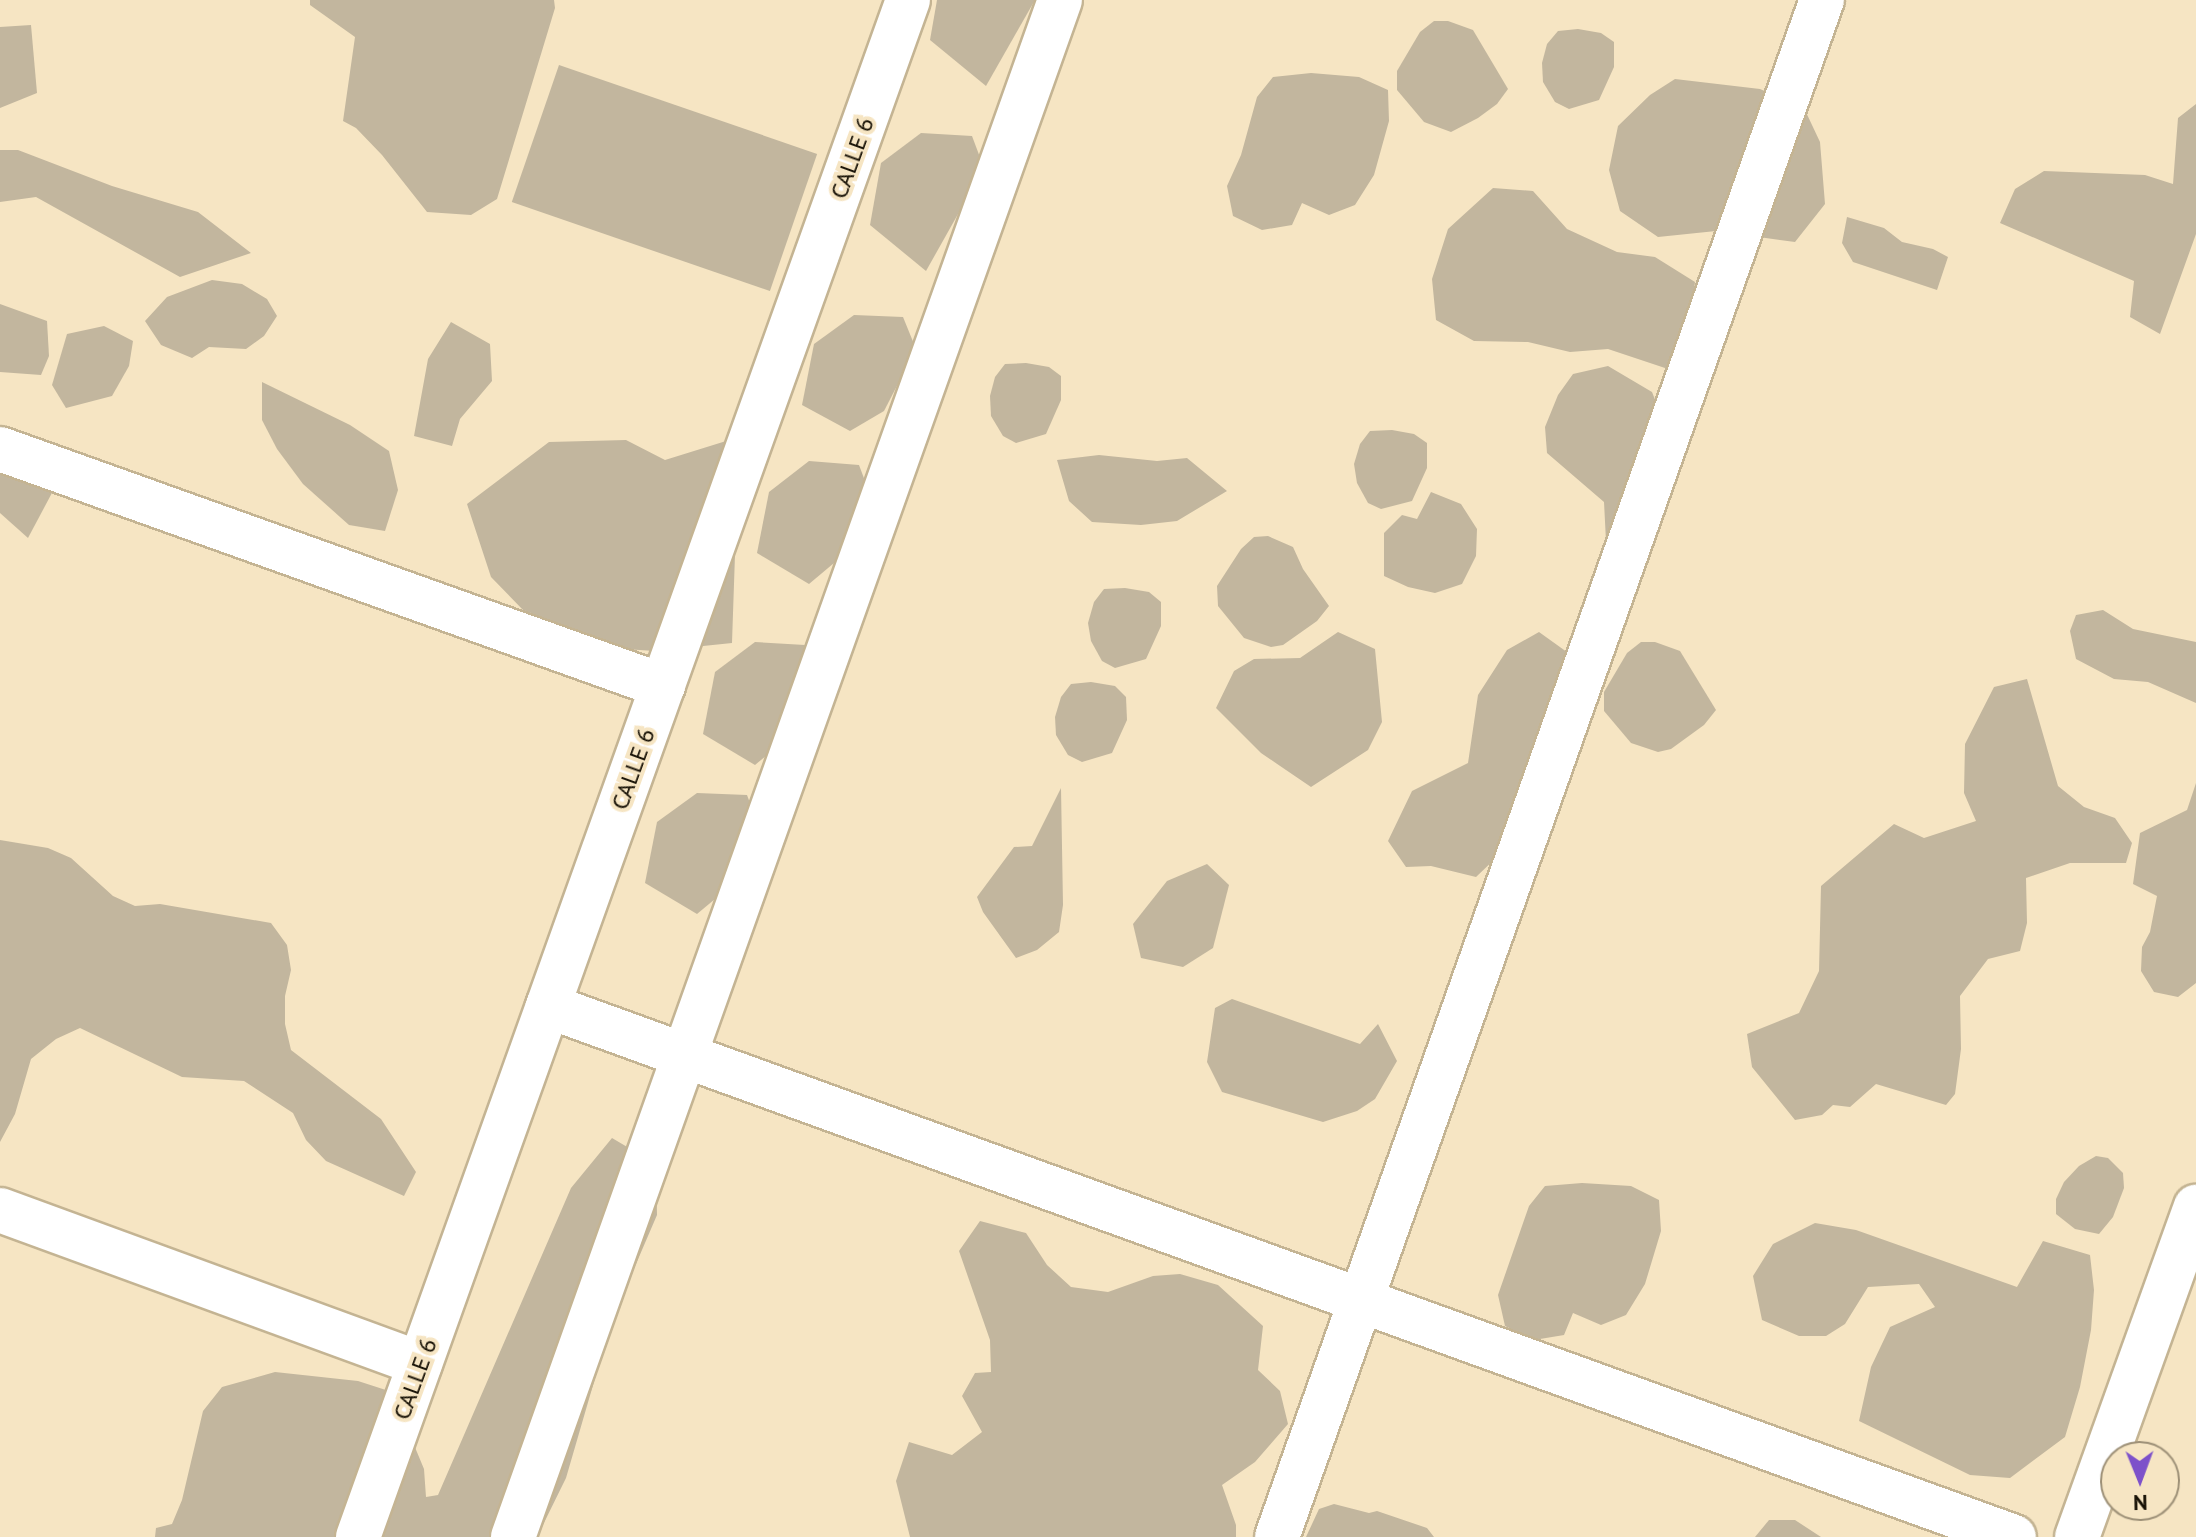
<!DOCTYPE html>
<html>
<head>
<meta charset="utf-8">
<style>
	body { margin:0 }
	#map { position:relative; width:2196px; height:1537px; overflow:hidden; background:#f6e5c3; font-family:"PT Sans",sans-serif }
	div>[style] { position:absolute }
	.green>* { inset:0; background:#c2b69e; transform-origin:0 0 }
	.roads { filter:drop-shadow(2px 0 #c4b493) drop-shadow(-2px 0 #c4b493) drop-shadow(0 2px #c4b493) drop-shadow(0 -2px #c4b493) }
	.minor>* { height:44px; margin:-22px; padding:0 22px; transform-origin:22px; border-radius:22px; background:#fff }
	span { translate:-50% -50%; white-space:nowrap; text-align:center; line-height:1.15; -webkit-text-stroke:8px #f6e5c3; paint-order:stroke }
	.street-label { font-size:24px; color:#171105 }
	.north { position:absolute; left:2100px; top:1441px; width:80px; height:80px; box-sizing:border-box; background:#f6e5c3; border:2px solid #9d9077; border-radius:50%; rotate:179deg; font-size:22px; font-weight:700; line-height:32px; text-align:center; color:#171105 }
	.north::after { content:''; display:block; margin:auto; width:28px; height:36px; background:#7d51ca; clip-path:polygon(50% 0,100% 100%,50% 72%,0 100%) }
</style>
</head>
<body>
<div id="map">
	<div class="green">
		<div style="clip-path:polygon(310px 0,554px 0,555px 8px,497px 199px,471px 215px,427px 212px,382px 155px,356px 128px,343px 121px,355px 37px,310px 5px)"></div>
		<div style="clip-path:polygon(937px 0,1035px 0,986px 86px,930px 40px)"></div>
		<div style="clip-path:polygon(1434px 21px,1448px 21px,1473px 30px,1508px 89px,1497px 104px,1478px 118px,1451px 132px,1424px 122px,1397px 90px,1397px 71px,1420px 32px)"></div>
		<div style="clip-path:polygon(31px 25px,37px 93px,0 108px,0 27px)"></div>
		<div style="clip-path:polygon(1578px 29px,1601px 33px,1614px 42px,1614px 67px,1599px 100px,1569px 109px,1555px 102px,1543px 82px,1542px 63px,1547px 44px,1558px 31px)"></div>
		<div style="left:559px;top:65px;width:273px;height:145px;rotate:19deg"></div>
		<div style="clip-path:polygon(1311px 73px,1359px 77px,1388px 90px,1389px 121px,1374px 175px,1355px 205px,1329px 215px,1302px 203px,1292px 225px,1262px 230px,1233px 216px,1227px 186px,1241px 155px,1257px 97px,1273px 77px)"></div>
		<div style="clip-path:polygon(1675px 79px,1760px 89px,1804px 108px,1820px 142px,1825px 204px,1795px 242px,1716px 231px,1658px 237px,1620px 211px,1609px 170px,1618px 126px,1650px 95px)"></div>
		<div style="clip-path:polygon(2196px 104px,2196px 234px,2160px 334px,2130px 317px,2134px 281px,2000px 223px,2015px 189px,2044px 171px,2145px 175px,2173px 184px,2178px 118px)"></div>
		<div style="clip-path:polygon(921px 133px,972px 136px,984px 168px,926px 271px,870px 225px,881px 163px)"></div>
		<div style="clip-path:polygon(0 150px,18px 150px,112px 186px,198px 212px,251px 253px,180px 277px,36px 197px,0 202px)"></div>
		<div style="clip-path:polygon(1493px 188px,1533px 191px,1567px 229px,1617px 252px,1655px 257px,1695px 282px,1689px 338px,1668px 369px,1608px 349px,1570px 352px,1528px 342px,1474px 341px,1436px 320px,1432px 279px,1448px 229px)"></div>
		<div style="clip-path:polygon(1847px 217px,1884px 228px,1902px 242px,1933px 249px,1948px 257px,1937px 290px,1853px 262px,1842px 243px)"></div>
		<div style="clip-path:polygon(212px 280px,242px 284px,267px 299px,277px 316px,264px 336px,246px 349px,209px 347px,192px 358px,161px 345px,145px 321px,167px 297px)"></div>
		<div style="clip-path:polygon(0 304px,47px 321px,49px 356px,41px 375px,0 372px)"></div>
		<div style="clip-path:polygon(854px 315px,903px 317px,916px 349px,884px 411px,850px 431px,802px 405px,814px 344px)"></div>
		<div style="clip-path:polygon(451px 322px,490px 344px,492px 381px,460px 419px,452px 446px,414px 436px,428px 359px)"></div>
		<div style="clip-path:polygon(104px 326px,133px 341px,129px 366px,112px 396px,66px 408px,52px 385px,67px 334px)"></div>
		<div style="clip-path:polygon(1026px 363px,1049px 367px,1061px 376px,1061px 400px,1046px 434px,1016px 443px,1003px 436px,991px 416px,990px 396px,995px 377px,1005px 364px)"></div>
		<div style="clip-path:polygon(1608px 366px,1652px 392px,1677px 455px,1652px 537px,1606px 541px,1604px 502px,1547px 453px,1545px 427px,1558px 395px,1573px 374px)"></div>
		<div style="clip-path:polygon(262px 382px,350px 425px,389px 451px,398px 490px,385px 531px,349px 525px,303px 484px,277px 449px,262px 420px)"></div>
		<div style="clip-path:polygon(1392px 430px,1414px 434px,1427px 443px,1427px 468px,1412px 501px,1381px 509px,1368px 503px,1357px 483px,1354px 464px,1360px 444px,1370px 431px)"></div>
		<div style="clip-path:polygon(739px 437px,732px 643px,655px 651px,624px 649px,523px 610px,491px 577px,467px 504px,549px 442px,626px 440px,665px 460px)"></div>
		<div style="clip-path:polygon(1099px 455px,1157px 461px,1187px 458px,1227px 491px,1177px 521px,1141px 525px,1092px 522px,1069px 501px,1057px 460px)"></div>
		<div style="clip-path:polygon(809px 461px,859px 465px,871px 497px,840px 558px,809px 584px,757px 553px,769px 492px)"></div>
		<div style="clip-path:polygon(0 465px,53px 491px,28px 538px,0 513px)"></div>
		<div style="clip-path:polygon(1431px 492px,1461px 504px,1477px 529px,1476px 556px,1462px 584px,1435px 593px,1408px 587px,1384px 576px,1384px 533px,1402px 515px,1417px 519px)"></div>
		<div style="clip-path:polygon(1268px 536px,1293px 547px,1303px 569px,1329px 606px,1317px 621px,1283px 645px,1271px 647px,1244px 638px,1218px 606px,1217px 586px,1241px 549px,1254px 537px)"></div>
		<div style="clip-path:polygon(1125px 588px,1149px 592px,1161px 602px,1161px 626px,1146px 659px,1115px 668px,1102px 661px,1091px 641px,1088px 623px,1094px 602px,1104px 589px)"></div>
		<div style="clip-path:polygon(2103px 610px,2133px 629px,2196px 642px,2196px 703px,2148px 682px,2114px 679px,2076px 659px,2070px 631px,2076px 615px)"></div>
		<div style="clip-path:polygon(1338px 632px,1375px 649px,1382px 722px,1368px 750px,1311px 787px,1261px 753px,1216px 708px,1234px 671px,1254px 659px,1300px 658px)"></div>
		<div style="clip-path:polygon(1539px 632px,1585px 665px,1592px 696px,1540px 729px,1561px 780px,1499px 855px,1476px 877px,1431px 866px,1406px 867px,1388px 841px,1412px 791px,1468px 763px,1478px 695px,1507px 650px)"></div>
		<div style="clip-path:polygon(755px 642px,805px 645px,818px 678px,786px 739px,755px 765px,703px 734px,715px 672px)"></div>
		<div style="clip-path:polygon(1641px 642px,1655px 642px,1680px 651px,1716px 710px,1704px 725px,1671px 749px,1658px 752px,1631px 743px,1604px 711px,1604px 692px,1627px 653px)"></div>
		<div style="clip-path:polygon(2027px 679px,2058px 786px,2084px 807px,2115px 818px,2132px 843px,2126px 863px,2070px 863px,2026px 878px,2027px 923px,2020px 951px,1988px 959px,1960px 996px,1961px 1049px,1955px 1094px,1946px 1105px,1876px 1084px,1850px 1107px,1833px 1105px,1822px 1115px,1795px 1120px,1752px 1067px,1747px 1034px,1799px 1013px,1819px 971px,1821px 886px,1894px 824px,1924px 838px,1976px 821px,1964px 793px,1965px 744px,1994px 687px)"></div>
		<div style="clip-path:polygon(1091px 682px,1115px 686px,1126px 697px,1127px 720px,1112px 753px,1082px 762px,1068px 755px,1056px 735px,1055px 717px,1061px 697px,1071px 684px)"></div>
		<div style="clip-path:polygon(2196px 783px,2196px 983px,2178px 997px,2154px 992px,2141px 971px,2142px 947px,2150px 932px,2157px 896px,2133px 884px,2140px 833px,2187px 810px)"></div>
		<div style="clip-path:polygon(1061px 788px,1063px 905px,1059px 932px,1037px 950px,1016px 958px,983px 912px,977px 897px,1014px 847px,1032px 846px)"></div>
		<div style="clip-path:polygon(697px 793px,747px 795px,759px 827px,727px 889px,697px 914px,645px 883px,657px 822px)"></div>
		<div style="clip-path:polygon(0 840px,48px 848px,71px 858px,113px 896px,135px 906px,160px 904px,271px 923px,287px 945px,291px 970px,285px 996px,285px 1024px,291px 1050px,381px 1119px,416px 1172px,404px 1196px,326px 1161px,306px 1140px,293px 1113px,244px 1081px,182px 1077px,80px 1028px,56px 1039px,31px 1059px,15px 1114px,0 1142px)"></div>
		<div style="clip-path:polygon(1207px 864px,1229px 885px,1213px 948px,1183px 967px,1141px 958px,1133px 924px,1167px 881px)"></div>
		<div style="clip-path:polygon(1232px 999px,1360px 1044px,1378px 1024px,1397px 1061px,1375px 1099px,1357px 1111px,1323px 1122px,1222px 1092px,1207px 1062px,1215px 1008px)"></div>
		<div style="clip-path:polygon(612px 1138px,656px 1164px,657px 1215px,612px 1320px,566px 1478px,537px 1537px,155px 1537px,156px 1528px,172px 1524px,182px 1500px,203px 1411px,222px 1387px,275px 1372px,358px 1381px,392px 1392px,424px 1469px,426px 1497px,438px 1495px,571px 1188px)"></div>
		<div style="clip-path:polygon(2096px 1156px,2108px 1158px,2123px 1173px,2124px 1188px,2113px 1217px,2099px 1234px,2075px 1229px,2056px 1214px,2056px 1199px,2064px 1182px,2079px 1166px)"></div>
		<div style="clip-path:polygon(1582px 1183px,1631px 1186px,1659px 1200px,1661px 1231px,1645px 1284px,1626px 1315px,1601px 1325px,1573px 1313px,1564px 1335px,1534px 1340px,1505px 1326px,1498px 1295px,1529px 1206px,1545px 1186px)"></div>
		<div style="clip-path:polygon(980px 1221px,1026px 1233px,1047px 1265px,1071px 1287px,1108px 1292px,1153px 1276px,1180px 1274px,1218px 1285px,1263px 1326px,1258px 1370px,1280px 1391px,1288px 1424px,1255px 1462px,1222px 1485px,1236px 1525px,1236px 1537px,910px 1537px,896px 1481px,909px 1442px,952px 1455px,982px 1432px,962px 1396px,975px 1373px,991px 1372px,990px 1340px,959px 1251px)"></div>
		<div style="clip-path:polygon(1815px 1223px,1856px 1230px,2017px 1287px,2043px 1241px,2090px 1255px,2094px 1290px,2091px 1330px,2080px 1387px,2065px 1437px,2010px 1478px,1970px 1475px,1859px 1421px,1871px 1367px,1890px 1327px,1935px 1307px,1919px 1284px,1868px 1287px,1845px 1324px,1826px 1336px,1799px 1336px,1762px 1320px,1753px 1276px,1773px 1244px)"></div>
		<div style="clip-path:polygon(1334px 1504px,1369px 1513px,1377px 1511px,1427px 1528px,1434px 1537px,1306px 1537px,1319px 1509px)"></div>
		<div style="clip-path:polygon(1769px 1520px,1795px 1520px,1821px 1537px,1755px 1537px)"></div>
	</div>
	<div class="roads">
		<div class="minor">
			<div style="left:0;top:449px;width:704px;rotate:19.67deg"></div>
			<div style="left:548px;top:1006px;width:1559px;rotate:19.91deg"></div>
			<div style="left:0;top:1210px;width:447px;rotate:20.1deg"></div>
			<div style="left:358px;top:1537px;width:1632px;rotate:-70.31deg"></div>
			<div style="left:513px;top:1537px;width:1631px;rotate:-70.41deg"></div>
			<div style="left:1277px;top:1537px;width:1631px;rotate:-70.48deg"></div>
			<div style="left:2077px;top:1537px;width:351px;rotate:-70.2deg"></div>
		</div>
	</div>
	<div class="street-label">
		<span style="left:852px;top:158px;rotate:-70deg">CALLE 6</span>
		<span style="left:633px;top:769px;rotate:-70deg">CALLE 6</span>
		<span style="left:415px;top:1379px;rotate:-70deg">CALLE 6</span>
	</div>
	<div class="north">N</div>
</div>
</body>
</html>
